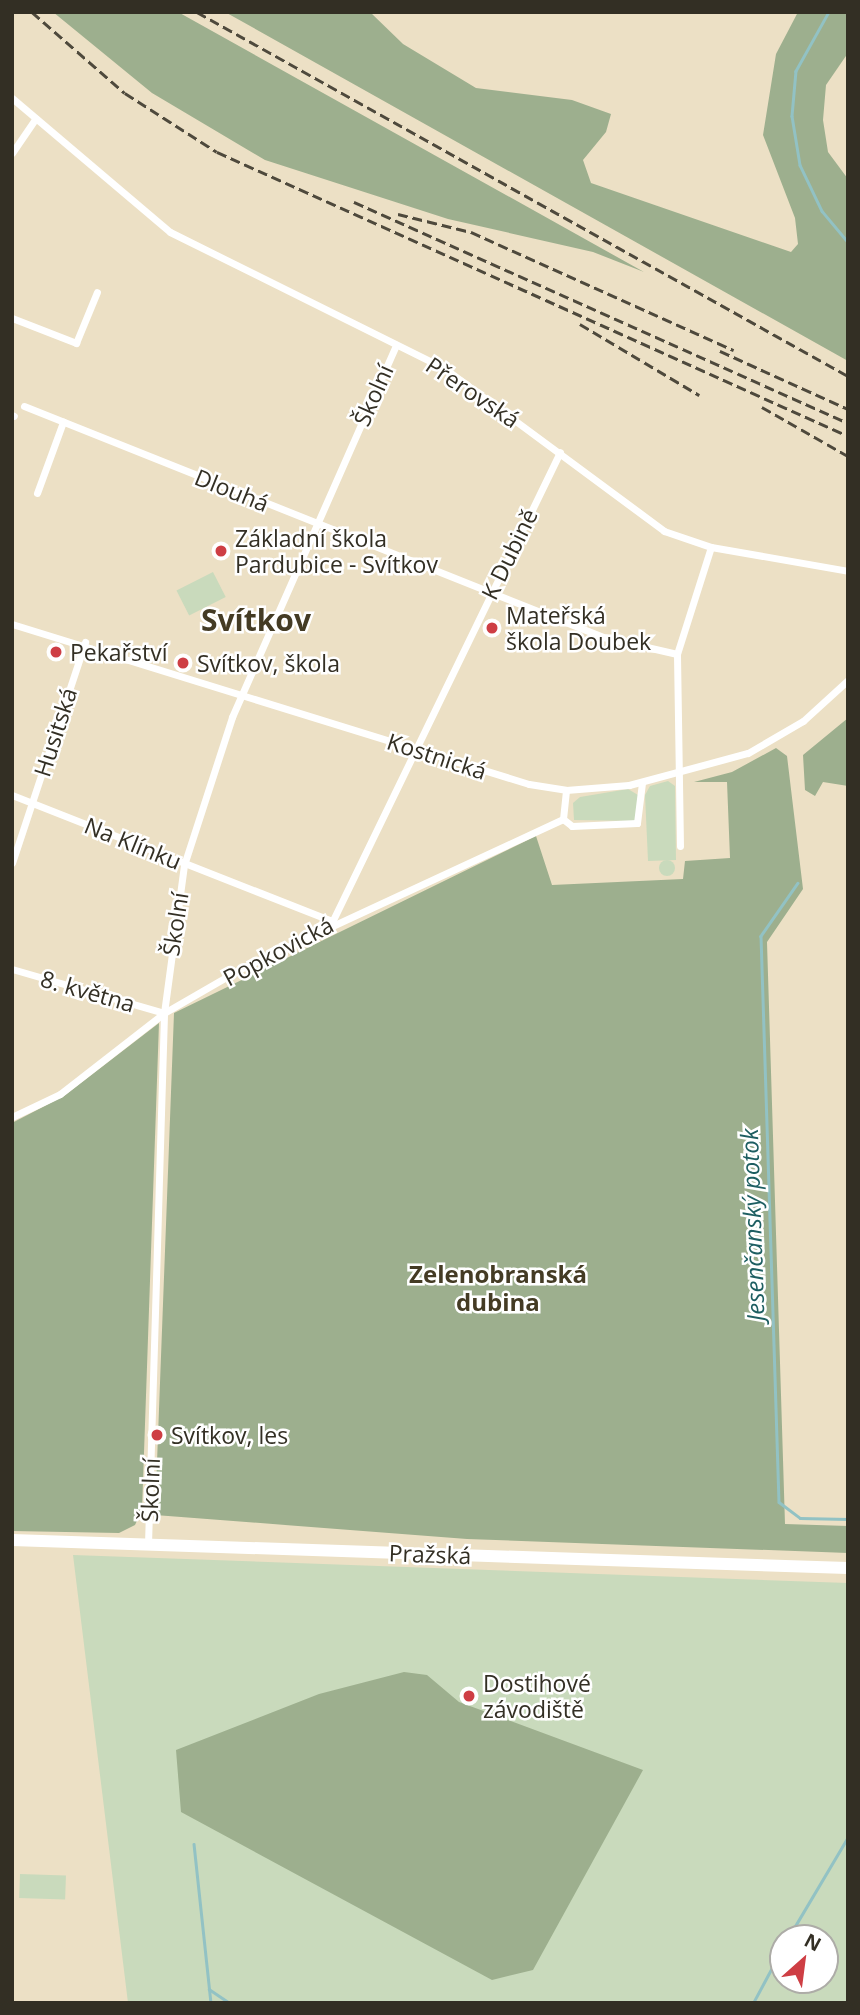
<!DOCTYPE html>
<html>
<head>
<meta charset="utf-8">
<style>
	body { margin:0 }
	#map { position:relative; width:860px; height:2015px; overflow:hidden; background:#ece0c5; font-family:"Open Sans",sans-serif }
	div>[style] { position:absolute }
	.green>* { inset:0; background:#c9dabc; transform-origin:0 0 }
	.round { border-radius:50% }
	.forest>* { inset:0; background:#9daf8e }
	.stream>* { height:2.5px; margin:-1.25px; padding:0 1.25px; transform-origin:1.25px; border-radius:1.25px; background:#92c2c4 }
	.street>* { height:7px; margin:-3.5px; padding:0 3.5px; transform-origin:3.5px; border-radius:3.5px; background:#fff }
	.primary>* { height:12px; margin:-6px; padding:0 6px; transform-origin:6px; border-radius:6px; background:#fff }
	.rail>* { height:2.5px; margin-top:-1.25px; transform-origin:0; background:repeating-linear-gradient(90deg,#4e493c 0 10px,transparent 0 15px) }
	.dots>* { width:19px; height:19px; translate:-50% -50%; box-sizing:border-box; border:4px solid #fff; border-radius:50% }
	span { translate:-50% -50%; white-space:nowrap; text-align:center; line-height:1.15; -webkit-text-stroke:5px #fff; paint-order:stroke }
	.street-label { font-size:23px; color:#332f24 }
	.poi-label { font-size:23px; color:#332f24 }
	.left { translate:0 -50%; text-align:left }
	.water-label { font-size:24px; color:#1d5e61; font-style:italic }
	.neighbourhood-label { font-size:24px; color:#443b24; font-weight:700 }
	.district-label { font-size:30px; color:#443b24; font-weight:700 }
	.frame { position:absolute; inset:0; border:14px solid #332f24; pointer-events:none }
	.north { position:absolute; left:769px; top:1924px; width:70px; height:70px; box-sizing:border-box; background:#fff; border:2px solid #adaca7; border-radius:50%; rotate:28deg; font-size:19px; font-weight:700; line-height:28px; text-align:center; color:#332f24 }
	.north::after { content:''; display:block; margin:auto; width:24px; height:32px; background:#ce3e44; clip-path:polygon(50% 0,100% 100%,50% 72%,0 100%) }
</style>
</head>
<body>
<div id="map">
	<div class="green">
		<div style="left:213px;top:572px;width:28px;height:41px;rotate:63deg"></div>
		<div style="clip-path:polygon(668px 781px,675px 786px,676px 860px,648px 861px,645px 795px,650px 786px)"></div>
		<div style="clip-path:polygon(628px 789px,638px 795px,636px 821px,574px 820px,573px 803px,580px 797px)"></div>
		<div class="round" style="left:659px;top:860px;width:16px;height:16px"></div>
		<div style="clip-path:polygon(evenodd,73px 1555px,848px 1583px,848px 2003px,128px 2003px,73px 1555px,783px 1938px,825px 1938px,825px 1980px,783px 1980px,783px 1938px)"></div>
		<div style="left:20px;top:1874px;width:46px;height:24px;rotate:2deg"></div>
	</div>
	<div class="forest">
		<div style="clip-path:polygon(53px 12px,178px 12px,644px 272px,593px 252px,448px 219px,265px 160px,152px 93px)"></div>
		<div style="clip-path:polygon(225px 12px,370px 12px,403px 44px,476px 88px,572px 100px,611px 114px,606px 132px,583px 160px,591px 183px,791px 252px,798px 244px,795px 218px,763px 135px,776px 54px,798px 12px,848px 12px,848px 53px,826px 85px,823px 120px,828px 152px,848px 179px,848px 361px)"></div>
		<div style="clip-path:polygon(848px 718px,848px 786px,823px 782px,815px 796px,805px 790px,803px 755px)"></div>
		<div style="clip-path:polygon(776px 748px,787px 756px,803px 889px,767px 942px,785px 1524px,848px 1526px,848px 1553px,467px 1539px,155px 1515px,174px 1013px,536px 836px,552px 885px,683px 879px,685px 861px,730px 858px,727px 782px,694px 782px,732px 772px)"></div>
		<div style="clip-path:polygon(159px 1023px,142px 1510px,135px 1525px,119px 1533px,12px 1531px,12px 1123px,64px 1096px)"></div>
		<div style="clip-path:polygon(404px 1672px,427px 1675px,459px 1702px,643px 1770px,533px 1970px,492px 1980px,181px 1812px,176px 1750px,319px 1694px)"></div>
	</div>
	<div class="stream">
		<div style="left:829px;top:12px;width:68px;rotate:119.2deg"></div>
		<div style="left:796px;top:71px;width:45px;rotate:95.1deg"></div>
		<div style="left:792px;top:116px;width:50px;rotate:80.7deg"></div>
		<div style="left:800px;top:165px;width:51px;rotate:64.4deg"></div>
		<div style="left:822px;top:211px;width:40px;rotate:50deg"></div>
		<div style="left:798px;top:883px;width:65px;rotate:124.9deg"></div>
		<div style="left:761px;top:936px;width:566px;rotate:88.18deg"></div>
		<div style="left:779px;top:1502px;width:26px;rotate:37deg"></div>
		<div style="left:800px;top:1518px;width:48px;rotate:1.2deg"></div>
		<div style="left:194px;top:1844px;width:160px;rotate:83.9deg"></div>
		<div style="left:788px;top:1938px;width:117px;rotate:-59.3deg"></div>
		<div style="left:209px;top:1989px;width:25px;rotate:34deg"></div>
		<div style="left:753px;top:2003px;width:64px;rotate:-61.8deg"></div>
	</div>
	<div class="street">
		<div style="left:12px;top:98px;width:207px;rotate:40.3deg"></div>
		<div style="left:170px;top:232px;width:306px;rotate:26.4deg"></div>
		<div style="left:444px;top:368px;width:274px;rotate:36.5deg"></div>
		<div style="left:664px;top:531px;width:50px;rotate:18.8deg"></div>
		<div style="left:711px;top:547px;width:139px;rotate:9.9deg"></div>
		<div style="left:12px;top:153px;width:42px;rotate:-55.6deg"></div>
		<div style="left:12px;top:318px;width:69px;rotate:21.3deg"></div>
		<div style="left:76px;top:343px;width:55px;rotate:-67.6deg"></div>
		<div style="left:24px;top:406px;width:623px;rotate:21.75deg"></div>
		<div style="left:603px;top:637px;width:76px;rotate:12.9deg"></div>
		<div style="left:12px;top:415px;width:2px;rotate:27deg"></div>
		<div style="left:37px;top:493px;width:76px;rotate:-69.9deg"></div>
		<div style="left:12px;top:624px;width:541px;rotate:17.2deg"></div>
		<div style="left:529px;top:784px;width:37px;rotate:9deg"></div>
		<div style="left:566px;top:790px;width:63px;rotate:-4.5deg"></div>
		<div style="left:629px;top:785px;width:123px;rotate:-15.1deg"></div>
		<div style="left:748px;top:753px;width:64px;rotate:-30.2deg"></div>
		<div style="left:803px;top:721px;width:61px;rotate:-42.3deg"></div>
		<div style="left:12px;top:795px;width:344px;rotate:21.5deg"></div>
		<div style="left:563px;top:819px;width:11px;rotate:38deg"></div>
		<div style="left:572px;top:826px;width:65px;rotate:-2.6deg"></div>
		<div style="left:637px;top:823px;width:40px;rotate:-82.9deg"></div>
		<div style="left:680px;top:846px;width:192px;rotate:-90.9deg"></div>
		<div style="left:677px;top:654px;width:112px;rotate:-72.4deg"></div>
		<div style="left:12px;top:863px;width:233px;rotate:-71.7deg"></div>
		<div style="left:333px;top:920px;width:520px;rotate:-64.12deg"></div>
		<div style="left:12px;top:969px;width:158px;rotate:16.1deg"></div>
		<div style="left:12px;top:1117px;width:53px;rotate:-25.6deg"></div>
		<div style="left:60px;top:1094px;width:132px;rotate:-37.9deg"></div>
		<div style="left:164px;top:1013px;width:90px;rotate:-30deg"></div>
		<div style="left:242px;top:968px;width:354px;rotate:-24.9deg"></div>
		<div style="left:563px;top:819px;width:29px;rotate:-84deg"></div>
		<div style="left:148px;top:1544px;width:531px;rotate:-88.27deg"></div>
		<div style="left:164px;top:1013px;width:149px;rotate:-82.3deg"></div>
		<div style="left:184px;top:865px;width:156px;rotate:-72deg"></div>
		<div style="left:232px;top:717px;width:407px;rotate:-66.2deg"></div>
	</div>
	<div class="primary">
		<div style="left:12px;top:1540px;width:836px;rotate:1.92deg"></div>
	</div>
	<div class="rail">
		<div style="left:32px;top:12px;width:123px;rotate:41.1deg"></div>
		<div style="left:125px;top:93px;width:109px;rotate:32.7deg"></div>
		<div style="left:217px;top:152px;width:692px;rotate:24.23deg"></div>
		<div style="left:197px;top:12px;width:746px;rotate:29.21deg"></div>
		<div style="left:354px;top:202px;width:541px;rotate:24.1deg"></div>
		<div style="left:398px;top:214px;width:75px;rotate:13.9deg"></div>
		<div style="left:471px;top:232px;width:288px;rotate:24.2deg"></div>
		<div style="left:580px;top:324px;width:139px;rotate:30.8deg"></div>
		<div style="left:720px;top:351px;width:141px;rotate:24.4deg"></div>
		<div style="left:762px;top:407px;width:99px;rotate:29.7deg"></div>
	</div>
	<div class="dots">
		<div style="left:221px;top:551px;background:#ce3e44"></div>
		<div style="left:492px;top:628px;background:#ce3e44"></div>
		<div style="left:56px;top:652px;background:#ce3e44"></div>
		<div style="left:183px;top:663px;background:#ce3e44"></div>
		<div style="left:157px;top:1435px;background:#ce3e44"></div>
		<div style="left:469px;top:1696px;background:#ce3e44"></div>
	</div>
	<div class="street-label">
		<span style="left:473px;top:392px;rotate:34deg">Přerovská</span>
		<span style="left:373px;top:395px;rotate:-66deg">Školní</span>
		<span style="left:232px;top:490px;rotate:22deg">Dlouhá</span>
		<span style="left:509px;top:554px;rotate:-64deg">K Dubině</span>
		<span style="left:55px;top:732px;rotate:-72deg">Husitská</span>
		<span style="left:437px;top:756px;rotate:18deg">Kostnická</span>
		<span style="left:133px;top:843px;rotate:22deg">Na Klínku</span>
		<span style="left:175px;top:924px;rotate:-81deg">Školní</span>
		<span style="left:278px;top:951px;rotate:-28deg">Popkovická</span>
		<span style="left:88px;top:991px;rotate:16deg">8. května</span>
		<span style="left:150px;top:1490px;rotate:-88deg">Školní</span>
		<span style="left:430px;top:1554px;rotate:2deg">Pražská</span>
	</div>
	<div class="poi-label">
		<span class="left" style="left:235px;top:551px">Základní škola<br>Pardubice - Svítkov</span>
		<span class="left" style="left:506px;top:628px">Mateřská<br>škola Doubek</span>
		<span class="left" style="left:70px;top:652px">Pekařství</span>
		<span class="left" style="left:197px;top:663px">Svítkov, škola</span>
		<span class="left" style="left:171px;top:1435px">Svítkov, les</span>
		<span class="left" style="left:483px;top:1696px">Dostihové<br>závodiště</span>
	</div>
	<div class="water-label">
		<span style="left:752px;top:1225px;rotate:-92deg">Jesenčanský potok</span>
	</div>
	<div class="neighbourhood-label">
		<span style="left:498px;top:1288px">Zelenobranská<br>dubina</span>
	</div>
	<div class="district-label">
		<span style="left:256px;top:620px">Svítkov</span>
	</div>
	<div class="frame"></div>
	<div class="north">N</div>
</div>
</body>
</html>
